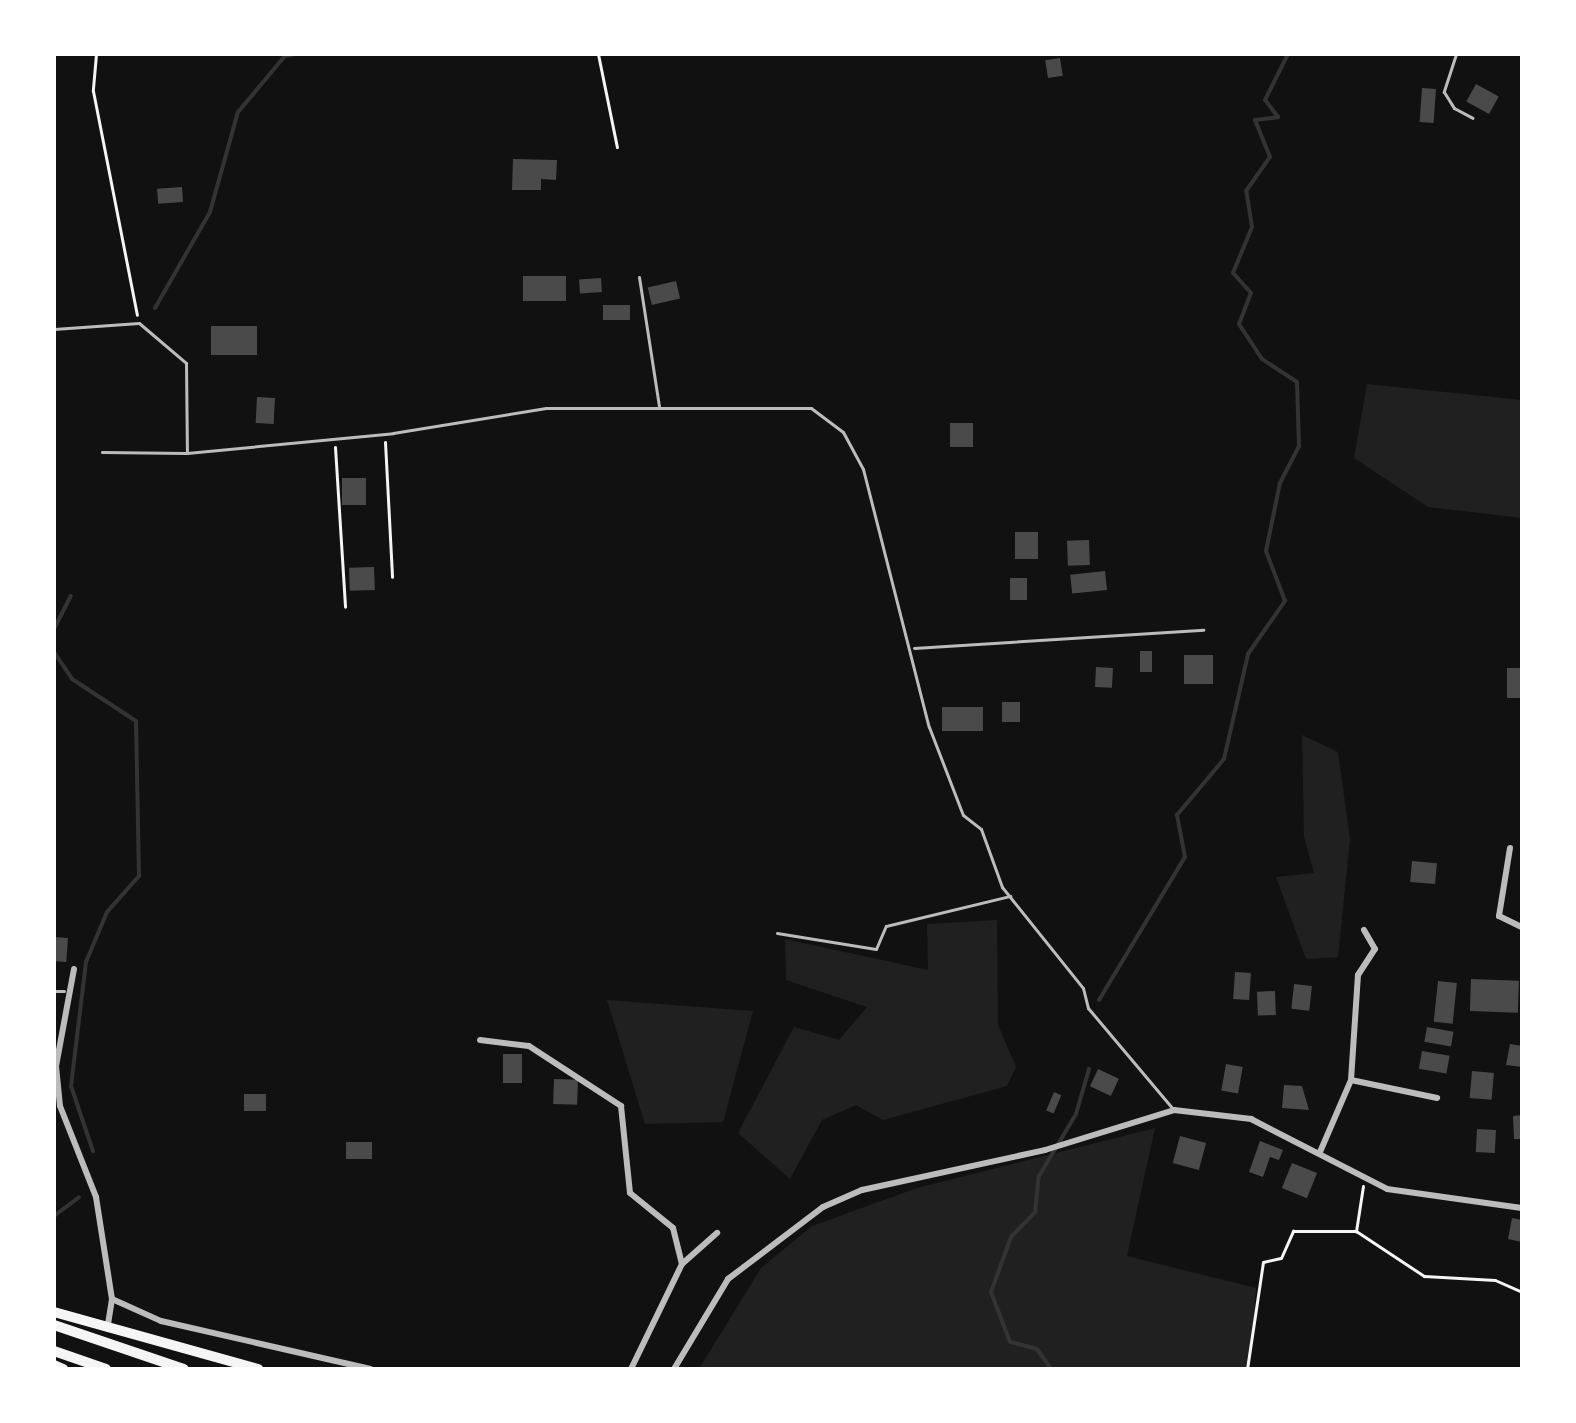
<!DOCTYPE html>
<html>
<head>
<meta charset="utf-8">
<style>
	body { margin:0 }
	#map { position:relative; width:1576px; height:1423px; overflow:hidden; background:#111; font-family:Merriweather,serif }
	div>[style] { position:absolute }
	.green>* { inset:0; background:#202020 }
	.stream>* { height:4px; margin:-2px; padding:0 2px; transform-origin:2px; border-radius:2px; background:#333 }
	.building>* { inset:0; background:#4a4a4a; transform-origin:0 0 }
	.path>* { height:3px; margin:-1.5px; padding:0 1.5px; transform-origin:1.5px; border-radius:1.5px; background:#f5f5f5 }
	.service>* { height:3px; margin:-1.5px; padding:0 1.5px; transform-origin:1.5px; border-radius:1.5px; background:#bcbcbc }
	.minor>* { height:6px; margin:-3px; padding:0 3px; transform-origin:3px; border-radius:3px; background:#bcbcbc }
	.primary>* { height:10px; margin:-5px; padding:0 5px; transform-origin:5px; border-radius:5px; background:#f5f5f5 }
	span { translate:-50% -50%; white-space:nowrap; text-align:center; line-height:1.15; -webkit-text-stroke:8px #fff; paint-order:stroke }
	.frame { position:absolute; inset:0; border:56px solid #fff; pointer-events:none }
</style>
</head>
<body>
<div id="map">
	<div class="green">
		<div style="clip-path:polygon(1367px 384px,1522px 400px,1522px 518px,1428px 507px,1354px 458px)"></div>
		<div style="clip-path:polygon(1302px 735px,1338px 752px,1350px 839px,1338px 957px,1306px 959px,1276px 877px,1314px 873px,1304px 837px)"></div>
		<div style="clip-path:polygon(997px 920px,998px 1025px,1016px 1067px,1007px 1086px,883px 1120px,856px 1105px,822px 1120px,790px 1179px,738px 1133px,794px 1027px,839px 1040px,867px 1007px,786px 980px,785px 939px,928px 970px,927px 924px)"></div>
		<div style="clip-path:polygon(607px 1000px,753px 1011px,723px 1122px,645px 1124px)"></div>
		<div style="clip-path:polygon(1155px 1128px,1127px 1256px,1256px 1288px,1250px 1369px,699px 1369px,761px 1268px,812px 1226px,917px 1188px)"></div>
	</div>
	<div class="stream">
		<div style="left:155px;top:308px;width:111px;rotate:-60.2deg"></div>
		<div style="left:210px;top:212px;width:104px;rotate:-74.4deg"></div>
		<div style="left:238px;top:112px;width:73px;rotate:-50deg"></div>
		<div style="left:285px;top:56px;width:11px;rotate:-10deg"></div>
		<div style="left:54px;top:629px;width:37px;rotate:-63deg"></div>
		<div style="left:54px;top:652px;width:32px;rotate:56deg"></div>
		<div style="left:72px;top:679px;width:77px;rotate:33.3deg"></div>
		<div style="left:136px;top:721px;width:155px;rotate:88.9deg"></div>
		<div style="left:139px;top:876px;width:48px;rotate:131.6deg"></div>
		<div style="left:107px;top:912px;width:54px;rotate:112.8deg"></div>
		<div style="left:86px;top:962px;width:125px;rotate:96.9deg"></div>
		<div style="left:71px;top:1086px;width:69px;rotate:71.3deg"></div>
		<div style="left:1099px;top:1000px;width:167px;rotate:-59deg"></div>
		<div style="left:1185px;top:857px;width:43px;rotate:-100.8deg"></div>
		<div style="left:1177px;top:815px;width:73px;rotate:-50deg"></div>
		<div style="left:1224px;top:759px;width:108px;rotate:-77.1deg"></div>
		<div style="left:1248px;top:654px;width:65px;rotate:-55.1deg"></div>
		<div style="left:1285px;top:601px;width:53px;rotate:-110.8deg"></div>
		<div style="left:1266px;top:551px;width:69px;rotate:-78.4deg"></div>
		<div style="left:1280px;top:483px;width:42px;rotate:-62.8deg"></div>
		<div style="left:1299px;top:446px;width:64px;rotate:-91.8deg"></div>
		<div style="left:1297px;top:382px;width:42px;rotate:-146.7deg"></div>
		<div style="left:1262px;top:359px;width:42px;rotate:-123.3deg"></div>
		<div style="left:1239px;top:324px;width:33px;rotate:-69deg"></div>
		<div style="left:1251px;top:293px;width:27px;rotate:-132deg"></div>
		<div style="left:1233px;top:273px;width:50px;rotate:-67.6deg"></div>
		<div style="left:1252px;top:227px;width:36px;rotate:-99deg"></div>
		<div style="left:1246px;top:191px;width:42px;rotate:-54.8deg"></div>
		<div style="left:1270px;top:157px;width:40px;rotate:-112deg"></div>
		<div style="left:1255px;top:120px;width:23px;rotate:-7deg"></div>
		<div style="left:1278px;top:117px;width:21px;rotate:-127deg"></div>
		<div style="left:1265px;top:100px;width:51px;rotate:-63.4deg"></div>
		<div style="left:54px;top:1216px;width:31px;rotate:-37deg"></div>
		<div style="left:1051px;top:1369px;width:24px;rotate:-125deg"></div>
		<div style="left:1037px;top:1349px;width:28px;rotate:-165deg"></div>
		<div style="left:1010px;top:1342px;width:53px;rotate:-110.8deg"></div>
		<div style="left:991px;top:1292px;width:59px;rotate:-70deg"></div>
		<div style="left:1011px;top:1237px;width:35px;rotate:-46deg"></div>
		<div style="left:1035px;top:1212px;width:36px;rotate:-84deg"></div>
		<div style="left:1039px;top:1176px;width:72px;rotate:-59.2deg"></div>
		<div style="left:1076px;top:1114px;width:47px;rotate:-73.9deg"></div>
	</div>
	<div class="building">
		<div style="left:1060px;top:58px;width:18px;height:15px;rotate:81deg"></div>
		<div style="left:1476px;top:84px;width:26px;height:20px;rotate:29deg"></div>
		<div style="left:1422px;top:88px;width:14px;height:34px;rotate:4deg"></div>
		<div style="clip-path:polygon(513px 159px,557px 160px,556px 180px,541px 179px,541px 190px,512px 190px)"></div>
		<div style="left:182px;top:187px;width:15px;height:25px;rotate:86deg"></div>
		<div style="left:566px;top:276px;width:25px;height:43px;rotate:90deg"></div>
		<div style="left:601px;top:278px;width:14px;height:22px;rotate:86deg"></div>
		<div style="left:676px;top:281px;width:18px;height:29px;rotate:77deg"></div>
		<div style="left:630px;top:305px;width:15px;height:27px;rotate:90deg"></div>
		<div style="left:211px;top:326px;width:46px;height:29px"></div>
		<div style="left:257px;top:397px;width:18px;height:26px;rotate:3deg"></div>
		<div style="left:950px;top:423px;width:23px;height:24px"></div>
		<div style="left:342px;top:478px;width:24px;height:27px"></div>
		<div style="left:1015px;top:532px;width:23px;height:27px"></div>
		<div style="left:1089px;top:540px;width:25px;height:22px;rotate:88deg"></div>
		<div style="left:374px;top:567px;width:23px;height:25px;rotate:88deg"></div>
		<div style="left:1105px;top:571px;width:19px;height:35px;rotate:84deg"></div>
		<div style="left:1010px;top:578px;width:17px;height:22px"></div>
		<div style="left:1140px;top:651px;width:12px;height:21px"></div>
		<div style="left:1184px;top:655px;width:29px;height:29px"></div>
		<div style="left:1096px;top:667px;width:17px;height:20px;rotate:3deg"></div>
		<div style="left:1522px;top:668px;width:30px;height:15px;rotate:90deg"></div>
		<div style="left:1002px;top:702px;width:18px;height:20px"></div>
		<div style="left:942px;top:707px;width:41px;height:24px"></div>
		<div style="left:1412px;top:861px;width:25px;height:21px;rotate:5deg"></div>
		<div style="left:54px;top:937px;width:14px;height:24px;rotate:4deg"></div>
		<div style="left:1235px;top:972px;width:16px;height:27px;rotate:4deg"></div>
		<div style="left:1471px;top:979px;width:48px;height:32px;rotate:2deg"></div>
		<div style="left:1438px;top:981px;width:19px;height:41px;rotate:6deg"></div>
		<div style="left:1294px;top:984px;width:18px;height:25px;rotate:6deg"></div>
		<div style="left:1275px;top:991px;width:24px;height:18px;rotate:88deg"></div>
		<div style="left:1427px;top:1027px;width:27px;height:15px;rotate:10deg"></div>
		<div style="clip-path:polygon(1510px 1044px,1522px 1046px,1522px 1067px,1506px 1065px)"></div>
		<div style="left:1422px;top:1051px;width:28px;height:18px;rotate:10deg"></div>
		<div style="left:503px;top:1054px;width:19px;height:29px"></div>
		<div style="left:1226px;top:1064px;width:17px;height:27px;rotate:10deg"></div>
		<div style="left:1098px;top:1069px;width:23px;height:19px;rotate:25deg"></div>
		<div style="left:1472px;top:1071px;width:22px;height:27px;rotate:5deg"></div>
		<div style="left:554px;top:1079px;width:24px;height:25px;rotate:2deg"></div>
		<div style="clip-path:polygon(1284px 1085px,1302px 1086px,1309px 1110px,1282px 1108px)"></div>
		<div style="left:1054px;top:1092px;width:8px;height:20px;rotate:23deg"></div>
		<div style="left:244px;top:1094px;width:22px;height:17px"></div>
		<div style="clip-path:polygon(1522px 1115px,1522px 1139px,1514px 1139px,1513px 1116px)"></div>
		<div style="left:1477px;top:1129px;width:19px;height:23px;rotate:3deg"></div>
		<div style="left:1180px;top:1136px;width:27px;height:28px;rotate:15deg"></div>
		<div style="clip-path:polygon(1260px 1141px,1283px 1150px,1279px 1160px,1270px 1157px,1263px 1177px,1249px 1172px)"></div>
		<div style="left:372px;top:1142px;width:17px;height:26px;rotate:90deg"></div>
		<div style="left:1292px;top:1163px;width:27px;height:27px;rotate:22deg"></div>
		<div style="clip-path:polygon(1512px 1218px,1522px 1220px,1522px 1242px,1508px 1239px)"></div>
	</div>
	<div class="path">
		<div style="left:96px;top:54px;width:37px;rotate:95deg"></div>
		<div style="left:93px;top:91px;width:228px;rotate:78.9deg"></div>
		<div style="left:598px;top:54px;width:95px;rotate:78.5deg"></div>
		<div style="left:385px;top:442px;width:135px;rotate:87deg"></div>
		<div style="left:335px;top:447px;width:160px;rotate:86.4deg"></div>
		<div style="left:1363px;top:1186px;width:46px;rotate:98.8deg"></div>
		<div style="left:1356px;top:1231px;width:82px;rotate:33.5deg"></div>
		<div style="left:1424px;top:1276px;width:71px;rotate:3.2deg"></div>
		<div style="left:1495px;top:1280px;width:30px;rotate:24deg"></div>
		<div style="left:1247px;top:1369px;width:108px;rotate:-81.5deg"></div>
		<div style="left:1263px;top:1262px;width:18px;rotate:-13deg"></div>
		<div style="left:1281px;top:1258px;width:30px;rotate:-66deg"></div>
		<div style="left:1293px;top:1231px;width:63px"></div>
	</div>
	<div class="service">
		<div style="left:1456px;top:54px;width:40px;rotate:108deg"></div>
		<div style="left:1444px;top:92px;width:19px;rotate:58deg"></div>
		<div style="left:1454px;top:108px;width:21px;rotate:28deg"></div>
		<div style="left:639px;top:277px;width:131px;rotate:81.2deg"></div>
		<div style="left:54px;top:329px;width:85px;rotate:-4deg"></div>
		<div style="left:139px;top:323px;width:62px;rotate:40.4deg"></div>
		<div style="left:186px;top:363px;width:90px;rotate:89.4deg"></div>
		<div style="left:187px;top:453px;width:207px;rotate:-5.5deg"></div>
		<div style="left:393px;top:433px;width:155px;rotate:-9.3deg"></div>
		<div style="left:546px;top:408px;width:265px"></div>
		<div style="left:811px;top:408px;width:40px;rotate:37deg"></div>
		<div style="left:843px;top:432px;width:42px;rotate:61.6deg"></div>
		<div style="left:863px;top:469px;width:266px;rotate:75.7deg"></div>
		<div style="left:929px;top:727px;width:94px;rotate:68.9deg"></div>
		<div style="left:963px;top:815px;width:23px;rotate:38deg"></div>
		<div style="left:981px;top:829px;width:62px;rotate:70.1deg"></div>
		<div style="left:1002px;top:887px;width:129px;rotate:51.3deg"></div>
		<div style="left:1083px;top:988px;width:21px;rotate:76deg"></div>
		<div style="left:1088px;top:1008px;width:133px;rotate:49.9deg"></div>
		<div style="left:102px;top:452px;width:84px;rotate:0.7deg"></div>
		<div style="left:914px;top:648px;width:290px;rotate:-3.6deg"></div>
		<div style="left:777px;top:933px;width:100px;rotate:9.2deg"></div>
		<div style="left:876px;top:949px;width:25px;rotate:-67deg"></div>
		<div style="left:886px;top:926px;width:128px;rotate:-13.6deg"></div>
		<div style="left:54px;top:991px;width:10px"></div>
	</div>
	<div class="minor">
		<div style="left:1510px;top:848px;width:69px;rotate:99.2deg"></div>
		<div style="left:1499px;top:916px;width:25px;rotate:26deg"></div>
		<div style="left:74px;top:969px;width:99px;rotate:100.5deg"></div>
		<div style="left:56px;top:1066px;width:40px;rotate:84.3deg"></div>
		<div style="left:60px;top:1106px;width:98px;rotate:68.4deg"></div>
		<div style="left:96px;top:1197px;width:103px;rotate:81.1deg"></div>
		<div style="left:112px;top:1299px;width:30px;rotate:99deg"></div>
		<div style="left:480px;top:1040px;width:49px;rotate:7deg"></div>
		<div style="left:529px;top:1046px;width:110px;rotate:33.1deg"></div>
		<div style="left:621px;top:1106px;width:87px;rotate:84.1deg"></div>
		<div style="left:630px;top:1193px;width:55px;rotate:39.1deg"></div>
		<div style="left:673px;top:1228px;width:37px;rotate:76deg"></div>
		<div style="left:1351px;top:1080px;width:88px;rotate:11.8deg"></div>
		<div style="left:1320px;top:1152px;width:78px;rotate:-66.7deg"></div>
		<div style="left:1351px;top:1080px;width:105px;rotate:-86.2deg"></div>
		<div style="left:1358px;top:975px;width:31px;rotate:-57deg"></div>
		<div style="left:1375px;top:949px;width:22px;rotate:-120deg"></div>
		<div style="left:112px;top:1299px;width:54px;rotate:24.2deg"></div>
		<div style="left:161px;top:1321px;width:215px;rotate:12.9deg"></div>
		<div style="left:631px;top:1369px;width:117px;rotate:-64.1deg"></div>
		<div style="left:682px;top:1264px;width:47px;rotate:-41.5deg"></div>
		<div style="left:674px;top:1369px;width:105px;rotate:-59deg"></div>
		<div style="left:728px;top:1279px;width:119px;rotate:-37.2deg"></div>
		<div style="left:823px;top:1207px;width:43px;rotate:-23.6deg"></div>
		<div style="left:862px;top:1190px;width:187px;rotate:-12.3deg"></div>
		<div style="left:1045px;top:1150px;width:135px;rotate:-17.2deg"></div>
		<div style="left:1174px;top:1110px;width:78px;rotate:6.7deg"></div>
		<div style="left:1251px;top:1119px;width:153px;rotate:27.2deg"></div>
		<div style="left:1387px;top:1189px;width:136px;rotate:8deg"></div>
	</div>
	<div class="primary">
		<div style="left:54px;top:1312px;width:212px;rotate:15.6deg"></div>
		<div style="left:54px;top:1325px;width:137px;rotate:18.7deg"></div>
		<div style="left:54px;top:1351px;width:55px;rotate:19.1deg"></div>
		<div style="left:54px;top:1365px;width:10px;rotate:24deg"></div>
	</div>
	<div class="frame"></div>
</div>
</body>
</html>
